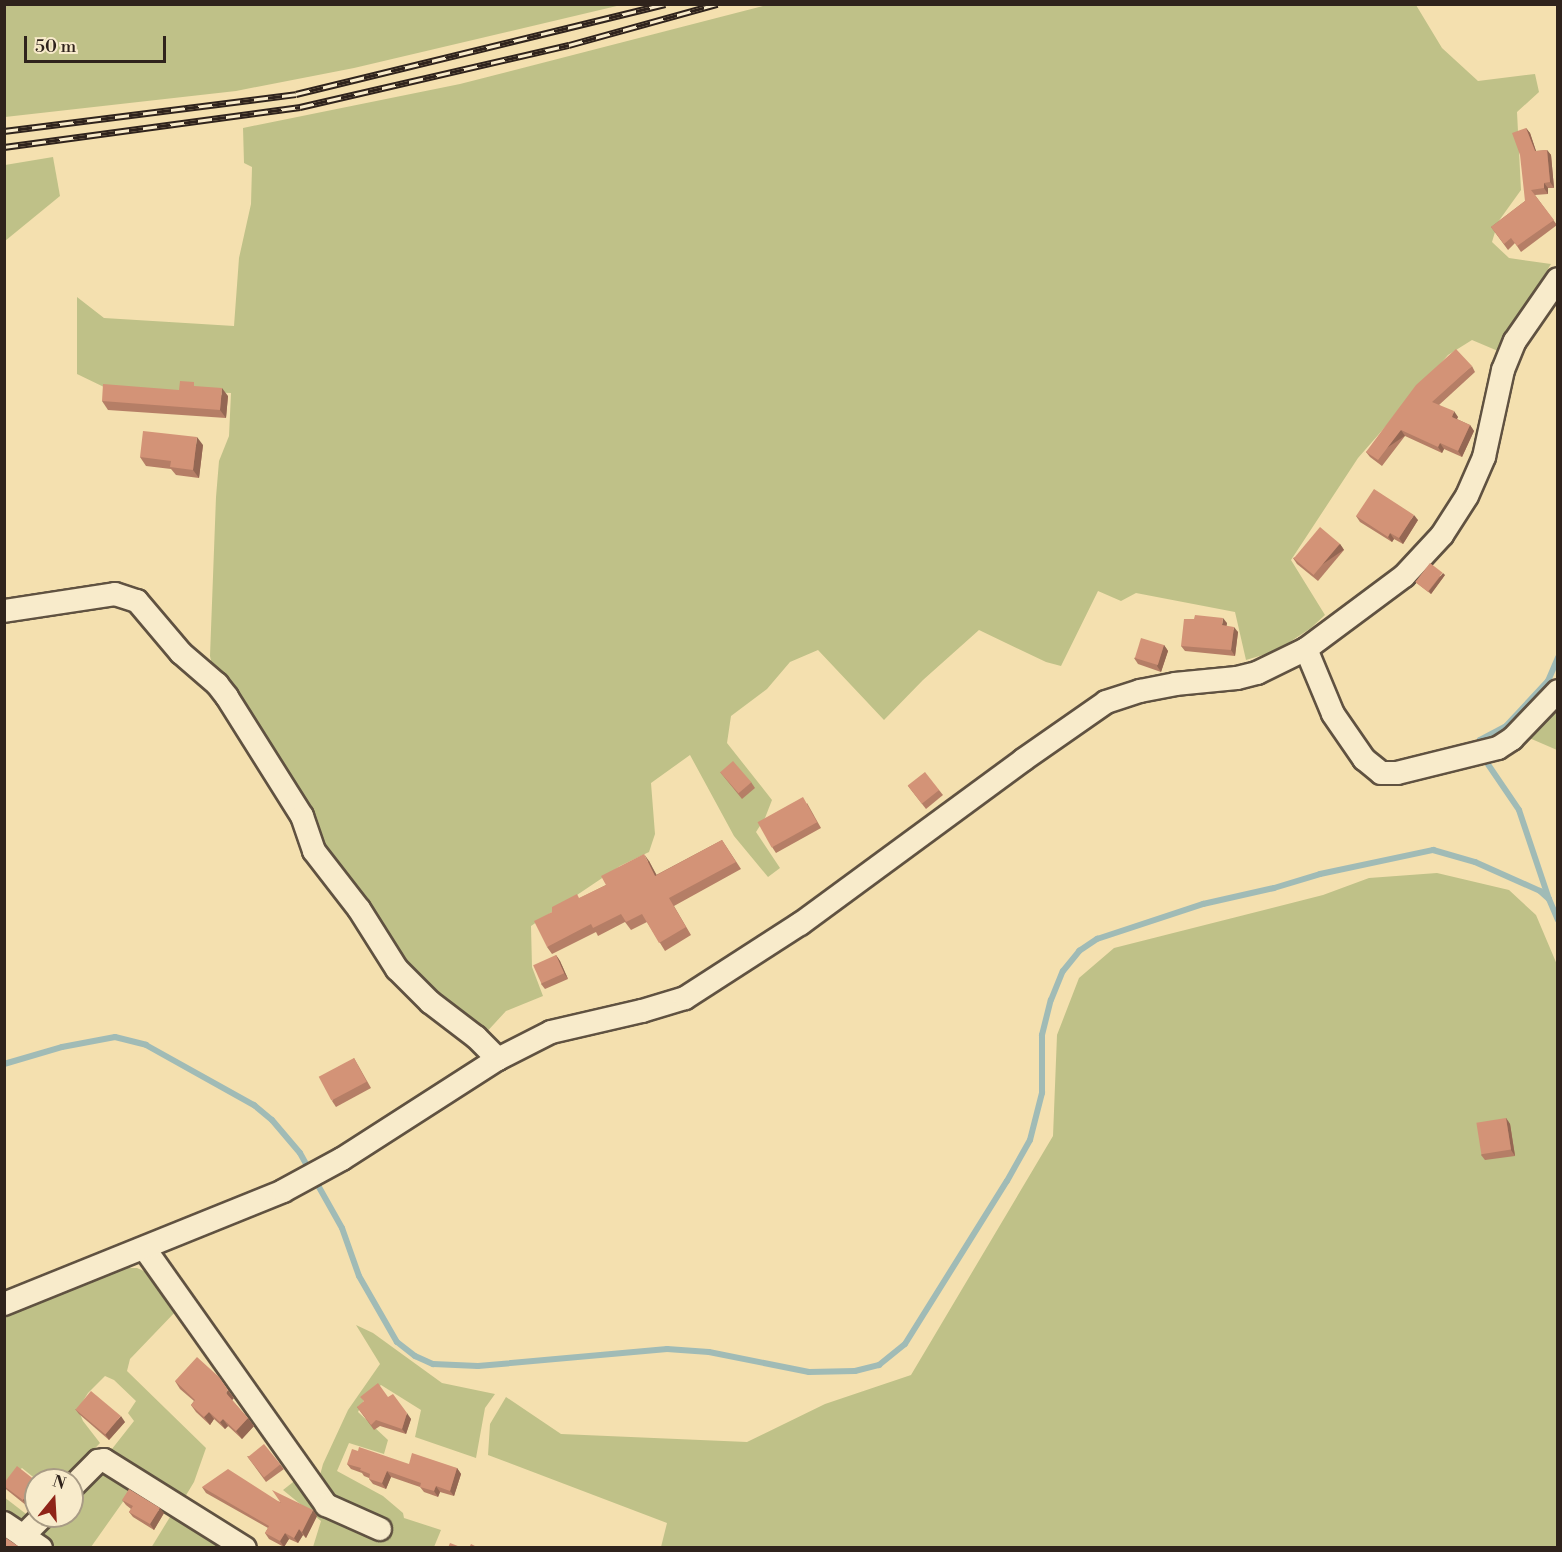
<!DOCTYPE html>
<html>
<head>
<meta charset="utf-8">
<style>
	body { margin:0 }
	#map { position:relative; width:1562px; height:1552px; overflow:hidden; background:#f4e0af; font-family:"Libre Bodoni",serif }
	div>[style] { position:absolute }
	.green>* { inset:0; background:#bfc188 }
	.stream>* { height:6px; margin:-3px; padding:0 3px; transform-origin:3px; border-radius:3px; background:#a0bbb6 }
	.roads { filter:drop-shadow(2px 0 #605241) drop-shadow(-2px 0 #605241) drop-shadow(0 2px #605241) drop-shadow(0 -2px #605241) }
	.street>* { height:22px; margin:-11px; padding:0 11px; transform-origin:11px; border-radius:11px; background:#f8ebcb }
	.rail>* { height:7px; margin-top:-3.5px; transform-origin:0; background:repeating-linear-gradient(90deg,#f8ebcb 0 14px,#2f231c 0 28px); box-sizing:border-box; border-block:2px solid #2f231c }
	.wall>* { inset:0; background:#b57e66 }
	.shaded-wall>* { inset:0; background:#946753; transform-origin:0 0 }
	.building>* { inset:0; background:#d39377; transform-origin:0 0 }
	span { translate:-50% -50%; white-space:nowrap; text-align:center; line-height:1.15; -webkit-text-stroke:4.5px #f8ebcb; paint-order:stroke }
	.frame { position:absolute; inset:0; border:6px solid #2f231c; pointer-events:none }
	.north { position:absolute; left:24px; top:1468px; width:60px; height:60px; box-sizing:border-box; background:#f8ebcb; border:2px solid #a89b85; border-radius:50%; rotate:18deg; font-size:16px; font-weight:700; line-height:24px; text-align:center; color:#2f231c }
	.north::after { content:''; display:block; margin:auto; width:21px; height:27px; background:#8f2418; clip-path:polygon(50% 0,100% 100%,50% 72%,0 100%) }
	.scale { position:absolute; left:24px; top:36px; width:142px; height:27px; box-sizing:border-box; border:3px solid #2f231c; border-top:0; padding-left:8px; font-size:18px; line-height:21px; white-space:nowrap; color:#2f231c; -webkit-text-stroke:4px #f8ebcb; paint-order:stroke }
</style>
</head>
<body>
<div id="map">
	<div class="green">
		<div style="clip-path:polygon(5px 4px,621px 4px,621px 5px,354px 68px,236px 91px,5px 117px)"></div>
		<div style="clip-path:polygon(767px 5px,1416px 5px,1442px 48px,1478px 81px,1535px 74px,1539px 92px,1517px 112px,1521px 190px,1498px 222px,1492px 242px,1509px 258px,1551px 264px,1498px 351px,1472px 340px,1448px 355px,1358px 458px,1291px 560px,1325px 615px,1311px 628px,1276px 651px,1246px 660px,1235px 612px,1136px 593px,1121px 601px,1098px 591px,1061px 666px,1046px 662px,979px 630px,923px 680px,884px 720px,818px 650px,790px 662px,767px 689px,731px 716px,727px 743px,772px 800px,765px 818px,756px 832px,780px 868px,768px 877px,734px 836px,690px 755px,651px 783px,655px 834px,649px 852px,620px 866px,531px 926px,532px 967px,543px 996px,506px 1011px,483px 1036px,404px 966px,319px 848px,212px 666px,210px 656px,216px 497px,219px 461px,229px 436px,231px 393px,106px 388px,77px 374px,77px 297px,104px 318px,234px 326px,239px 258px,251px 204px,252px 167px,244px 163px,243px 128px,460px 84px)"></div>
		<div style="clip-path:polygon(53px 157px,60px 196px,5px 241px,5px 165px)"></div>
		<div style="clip-path:polygon(1557px 700px,1557px 750px,1522px 735px)"></div>
		<div style="clip-path:polygon(1437px 873px,1509px 890px,1536px 915px,1558px 967px,1557px 1547px,661px 1547px,667px 1523px,488px 1455px,490px 1424px,506px 1397px,561px 1434px,747px 1442px,825px 1404px,911px 1375px,1053px 1136px,1057px 1035px,1079px 978px,1114px 948px,1323px 895px,1369px 878px)"></div>
		<div style="clip-path:polygon(120px 1268px,137px 1268px,153px 1275px,178px 1309px,130px 1359px,127px 1371px,206px 1448px,194px 1482px,185px 1497px,108px 1454px,134px 1421px,128px 1413px,136px 1401px,114px 1380px,105px 1376px,88px 1393px,78px 1409px,83px 1421px,100px 1443px,65px 1480px,37px 1480px,22px 1468px,5px 1482px,5px 1313px)"></div>
		<div style="clip-path:polygon(356px 1325px,373px 1333px,442px 1383px,495px 1394px,485px 1408px,476px 1458px,415px 1437px,421px 1410px,381px 1385px,365px 1398px,358px 1412px,388px 1440px,384px 1454px,349px 1443px,337px 1471px,383px 1496px,403px 1513px,404px 1518px,441px 1530px,434px 1547px,313px 1547px,321px 1521px,283px 1490px,297px 1479px,319px 1479px,323px 1464px,348px 1410px,380px 1364px)"></div>
		<div style="clip-path:polygon(96px 1471px,105px 1471px,132px 1489px,91px 1547px,56px 1547px,44px 1540px,41px 1528px,53px 1516px,72px 1516px,72px 1496px)"></div>
		<div style="clip-path:polygon(4px 1497px,30px 1517px,21px 1524px,5px 1514px)"></div>
		<div style="clip-path:polygon(173px 1512px,232px 1548px,151px 1548px)"></div>
	</div>
	<div class="stream">
		<div style="left:1480px;top:748px;width:8px;rotate:-90deg"></div>
		<div style="left:1480px;top:740px;width:30px;rotate:-28deg"></div>
		<div style="left:1506px;top:726px;width:62px;rotate:-47deg"></div>
		<div style="left:1548px;top:681px;width:26px;rotate:-67deg"></div>
		<div style="left:1483px;top:757px;width:64px;rotate:55.8deg"></div>
		<div style="left:1519px;top:810px;width:94px;rotate:71.4deg"></div>
		<div style="left:4px;top:1064px;width:60px;rotate:-16.3deg"></div>
		<div style="left:62px;top:1047px;width:54px;rotate:-10.7deg"></div>
		<div style="left:115px;top:1037px;width:32px;rotate:14deg"></div>
		<div style="left:146px;top:1045px;width:124px;rotate:29.1deg"></div>
		<div style="left:254px;top:1105px;width:23px;rotate:40deg"></div>
		<div style="left:272px;top:1120px;width:43px;rotate:49.7deg"></div>
		<div style="left:300px;top:1153px;width:21px;rotate:61deg"></div>
		<div style="left:315px;top:1180px;width:55px;rotate:60.6deg"></div>
		<div style="left:342px;top:1228px;width:51px;rotate:70.5deg"></div>
		<div style="left:359px;top:1276px;width:76px;rotate:60.1deg"></div>
		<div style="left:397px;top:1342px;width:23px;rotate:38deg"></div>
		<div style="left:415px;top:1356px;width:20px;rotate:24deg"></div>
		<div style="left:433px;top:1364px;width:45px;rotate:2.5deg"></div>
		<div style="left:478px;top:1366px;width:190px;rotate:-5.1deg"></div>
		<div style="left:667px;top:1349px;width:42px;rotate:4.1deg"></div>
		<div style="left:709px;top:1352px;width:102px;rotate:11.3deg"></div>
		<div style="left:809px;top:1372px;width:46px;rotate:-1.2deg"></div>
		<div style="left:855px;top:1371px;width:25px;rotate:-14deg"></div>
		<div style="left:879px;top:1365px;width:33px;rotate:-39deg"></div>
		<div style="left:905px;top:1344px;width:192px;rotate:-58deg"></div>
		<div style="left:1007px;top:1181px;width:47px;rotate:-60.7deg"></div>
		<div style="left:1030px;top:1140px;width:49px;rotate:-75.7deg"></div>
		<div style="left:1042px;top:1093px;width:58px;rotate:-90deg"></div>
		<div style="left:1042px;top:1035px;width:36px;rotate:-76deg"></div>
		<div style="left:1051px;top:1000px;width:31px;rotate:-68deg"></div>
		<div style="left:1063px;top:971px;width:26px;rotate:-51deg"></div>
		<div style="left:1079px;top:951px;width:22px;rotate:-34deg"></div>
		<div style="left:1097px;top:939px;width:112px;rotate:-18.3deg"></div>
		<div style="left:1203px;top:904px;width:73px;rotate:-12.7deg"></div>
		<div style="left:1274px;top:888px;width:48px;rotate:-16.9deg"></div>
		<div style="left:1320px;top:874px;width:116px;rotate:-12deg"></div>
		<div style="left:1433px;top:850px;width:44px;rotate:15.9deg"></div>
		<div style="left:1475px;top:862px;width:71px;rotate:24deg"></div>
		<div style="left:1540px;top:891px;width:12px;rotate:42deg"></div>
		<div style="left:1549px;top:899px;width:23px;rotate:67deg"></div>
	</div>
	<div class="roads">
		<div class="street">
			<div style="left:4px;top:611px;width:112px;rotate:-8.7deg"></div>
			<div style="left:115px;top:594px;width:23px;rotate:18deg"></div>
			<div style="left:137px;top:601px;width:68px;rotate:49.8deg"></div>
			<div style="left:181px;top:653px;width:48px;rotate:40.7deg"></div>
			<div style="left:217px;top:684px;width:16px;rotate:52deg"></div>
			<div style="left:227px;top:697px;width:141px;rotate:57.8deg"></div>
			<div style="left:302px;top:816px;width:37px;rotate:71deg"></div>
			<div style="left:314px;top:851px;width:73px;rotate:52.2deg"></div>
			<div style="left:359px;top:909px;width:71px;rotate:57.7deg"></div>
			<div style="left:397px;top:969px;width:47px;rotate:45deg"></div>
			<div style="left:430px;top:1002px;width:58px;rotate:37.3deg"></div>
			<div style="left:476px;top:1037px;width:31px;rotate:45deg"></div>
			<div style="left:1306px;top:649px;width:70px;rotate:67.4deg"></div>
			<div style="left:1333px;top:714px;width:55px;rotate:55.4deg"></div>
			<div style="left:1364px;top:759px;width:22px;rotate:39deg"></div>
			<div style="left:1381px;top:773px;width:16px"></div>
			<div style="left:1397px;top:773px;width:104px;rotate:-13.9deg"></div>
			<div style="left:1498px;top:748px;width:17px;rotate:-33deg"></div>
			<div style="left:1512px;top:739px;width:66px;rotate:-46.2deg"></div>
			<div style="left:145px;top:1249px;width:314px;rotate:54.7deg"></div>
			<div style="left:326px;top:1505px;width:59px;rotate:24deg"></div>
			<div style="left:4px;top:1304px;width:301px;rotate:-22deg"></div>
			<div style="left:283px;top:1191px;width:67px;rotate:-28.5deg"></div>
			<div style="left:342px;top:1159px;width:185px;rotate:-32.7deg"></div>
			<div style="left:498px;top:1059px;width:59px;rotate:-27deg"></div>
			<div style="left:551px;top:1032px;width:93px;rotate:-13deg"></div>
			<div style="left:642px;top:1011px;width:45px;rotate:-16.8deg"></div>
			<div style="left:685px;top:998px;width:137px;rotate:-32.8deg"></div>
			<div style="left:800px;top:924px;width:277px;rotate:-36.3deg"></div>
			<div style="left:1023px;top:760px;width:101px;rotate:-34.9deg"></div>
			<div style="left:1106px;top:702px;width:36px;rotate:-18deg"></div>
			<div style="left:1140px;top:691px;width:36px;rotate:-11deg"></div>
			<div style="left:1175px;top:684px;width:62px;rotate:-5.5deg"></div>
			<div style="left:1237px;top:678px;width:21px;rotate:-14deg"></div>
			<div style="left:1257px;top:673px;width:55px;rotate:-26.1deg"></div>
			<div style="left:1306px;top:649px;width:122px;rotate:-36.7deg"></div>
			<div style="left:1404px;top:576px;width:56px;rotate:-47.2deg"></div>
			<div style="left:1442px;top:535px;width:46px;rotate:-57.3deg"></div>
			<div style="left:1467px;top:496px;width:43px;rotate:-66.4deg"></div>
			<div style="left:1484px;top:457px;width:89px;rotate:-77.7deg"></div>
			<div style="left:1503px;top:370px;width:31px;rotate:-68deg"></div>
			<div style="left:1515px;top:341px;width:75px;rotate:-55.3deg"></div>
			<div style="left:72px;top:1487px;width:37px;rotate:-45deg"></div>
			<div style="left:98px;top:1461px;width:6px;rotate:-9deg"></div>
			<div style="left:104px;top:1460px;width:166px;rotate:32deg"></div>
			<div style="left:4px;top:1523px;width:23px;rotate:34deg"></div>
			<div style="left:41px;top:1548px;width:22px;rotate:-146deg"></div>
			<div style="left:23px;top:1536px;width:28px;rotate:-45deg"></div>
		</div>
	</div>
	<div class="rail">
		<div style="left:4px;top:131px;width:294px;rotate:-7.2deg"></div>
		<div style="left:296px;top:94px;width:380px;rotate:-13.7deg"></div>
		<div style="left:4px;top:147px;width:299px;rotate:-7.7deg"></div>
		<div style="left:300px;top:107px;width:276px;rotate:-13deg"></div>
		<div style="left:569px;top:45px;width:154px;rotate:-15.5deg"></div>
	</div>
	<div class="wall">
		<div style="clip-path:polygon(1526px 128px,1530px 133px,1536px 151px,1547px 150px,1551px 155px,1554px 188px,1548px 188px,1548px 194px,1535px 195px,1557px 225px,1521px 252px,1515px 243px,1508px 250px,1491px 227px,1525px 201px)"></div>
		<div style="clip-path:polygon(1472px 366px,1475px 372px,1439px 405px,1458px 417px,1457px 419px,1470px 425px,1474px 431px,1462px 457px,1444px 449px,1442px 453px,1405px 436px,1382px 466px,1370px 457px,1366px 452px)"></div>
		<div style="clip-path:polygon(179px 390px,228px 396px,226px 418px,108px 410px,102px 401px)"></div>
		<div style="clip-path:polygon(203px 445px,199px 478px,176px 475px,171px 469px,146px 466px,140px 457px)"></div>
		<div style="clip-path:polygon(1356px 516px,1418px 520px,1403px 544px,1394px 539px,1392px 542px,1360px 522px)"></div>
		<div style="clip-path:polygon(1340px 544px,1344px 550px,1318px 581px,1297px 564px,1293px 558px)"></div>
		<div style="clip-path:polygon(1445px 575px,1431px 594px,1418px 584px,1416px 582px)"></div>
		<div style="clip-path:polygon(1227px 623px,1226px 626px,1238px 632px,1235px 656px,1185px 651px,1181px 646px)"></div>
		<div style="clip-path:polygon(1164px 645px,1168px 651px,1161px 672px,1138px 664px,1134px 658px)"></div>
		<div style="clip-path:polygon(720px 772px,751px 782px,755px 788px,742px 799px)"></div>
		<div style="clip-path:polygon(908px 786px,939px 790px,943px 795px,926px 809px)"></div>
		<div style="clip-path:polygon(807px 803px,821px 828px,776px 853px,772px 847px)"></div>
		<div style="clip-path:polygon(722px 840px,741px 869px,674px 906px,691px 935px,665px 951px,647px 922px,631px 930px,625px 922px,598px 936px,596px 932px,552px 954px,547px 947px,580px 898px,606px 885px,649px 861px,656px 875px)"></div>
		<div style="clip-path:polygon(556px 955px,560px 961px,568px 979px,545px 989px,541px 984px)"></div>
		<div style="clip-path:polygon(354px 1058px,371px 1088px,336px 1107px,332px 1101px)"></div>
		<div style="clip-path:polygon(1506px 1118px,1510px 1124px,1515px 1156px,1485px 1160px,1481px 1155px)"></div>
		<div style="clip-path:polygon(175px 1381px,234px 1398px,232px 1400px,254px 1426px,242px 1439px,228px 1426px,225px 1429px,214px 1419px,210px 1425px,196px 1412px,191px 1405px,194px 1401px,180px 1389px)"></div>
		<div style="clip-path:polygon(388px 1397px,411px 1419px,406px 1434px,380px 1426px,374px 1430px,357px 1407px)"></div>
		<div style="clip-path:polygon(75px 1409px,125px 1422px,109px 1440px,79px 1414px)"></div>
		<div style="clip-path:polygon(247px 1456px,280px 1464px,284px 1469px,266px 1482px)"></div>
		<div style="clip-path:polygon(347px 1464px,409px 1464px,457px 1468px,461px 1474px,454px 1496px,440px 1492px,438px 1497px,424px 1492px,420px 1487px,391px 1477px,386px 1489px,373px 1484px,369px 1479px,369px 1478px,364px 1476px,362px 1473px,351px 1469px)"></div>
		<div style="clip-path:polygon(36px 1481px,36px 1499px,32px 1505px,29px 1503px,27px 1506px,7px 1490px,4px 1487px,4px 1483px)"></div>
		<div style="clip-path:polygon(202px 1487px,281px 1502px,317px 1516px,306px 1538px,303px 1535px,298px 1543px,289px 1539px,284px 1547px,269px 1539px,265px 1533px,268px 1528px,206px 1493px)"></div>
		<div style="clip-path:polygon(122px 1500px,164px 1513px,154px 1530px,133px 1517px,129px 1512px,131px 1509px,126px 1505px)"></div>
	</div>
	<div class="shaded-wall">
		<div style="clip-path:polygon(1526px 128px,1530px 133px,1538px 157px,1535px 151px)"></div>
		<div style="clip-path:polygon(1547px 150px,1551px 155px,1554px 188px,1550px 182px)"></div>
		<div style="clip-path:polygon(1544px 183px,1548px 188px,1548px 194px,1544px 188px)"></div>
		<div style="clip-path:polygon(222px 388px,228px 396px,226px 418px,220px 410px)"></div>
		<div style="clip-path:polygon(1454px 411px,1458px 417px,1455px 422px,1452px 417px)"></div>
		<div style="clip-path:polygon(1470px 425px,1474px 431px,1462px 457px,1458px 451px)"></div>
		<div style="left:1401px;top:430px;width:7px;height:38px;rotate:56deg"></div>
		<div style="clip-path:polygon(197px 437px,203px 445px,199px 478px,193px 470px)"></div>
		<div style="clip-path:polygon(1440px 443px,1444px 449px,1442px 453px,1438px 447px)"></div>
		<div style="clip-path:polygon(1414px 515px,1418px 520px,1403px 544px,1399px 538px)"></div>
		<div style="clip-path:polygon(1390px 533px,1394px 539px,1392px 542px,1388px 537px)"></div>
		<div style="left:1340px;top:544px;width:7px;height:40px;rotate:56deg"></div>
		<div style="clip-path:polygon(1443px 573px,1445px 575px,1431px 594px,1429px 591px)"></div>
		<div style="clip-path:polygon(1223px 618px,1227px 623px,1226px 631px,1222px 625px)"></div>
		<div style="clip-path:polygon(1234px 627px,1238px 632px,1235px 656px,1231px 650px)"></div>
		<div style="clip-path:polygon(1164px 645px,1168px 651px,1161px 672px,1157px 666px)"></div>
		<div style="clip-path:polygon(644px 854px,649px 861px,661px 883px,655px 876px)"></div>
		<div style="clip-path:polygon(556px 955px,560px 961px,568px 979px,564px 973px)"></div>
		<div style="clip-path:polygon(1506px 1118px,1510px 1124px,1515px 1156px,1511px 1150px)"></div>
		<div style="clip-path:polygon(228px 1390px,234px 1398px,231px 1401px,226px 1393px)"></div>
		<div style="clip-path:polygon(209px 1412px,214px 1419px,210px 1425px,204px 1417px)"></div>
		<div style="clip-path:polygon(407px 1413px,411px 1419px,406px 1434px,402px 1429px)"></div>
		<div style="clip-path:polygon(121px 1416px,125px 1422px,109px 1440px,105px 1434px)"></div>
		<div style="clip-path:polygon(248px 1418px,254px 1426px,242px 1439px,236px 1431px)"></div>
		<div style="clip-path:polygon(223px 1419px,228px 1426px,225px 1429px,220px 1422px)"></div>
		<div style="clip-path:polygon(457px 1468px,461px 1474px,454px 1496px,450px 1491px)"></div>
		<div style="clip-path:polygon(387px 1471px,391px 1477px,386px 1489px,382px 1483px)"></div>
		<div style="clip-path:polygon(436px 1486px,440px 1492px,438px 1497px,434px 1491px)"></div>
		<div style="clip-path:polygon(36px 1488px,36px 1499px,32px 1505px,28px 1499px)"></div>
		<div style="clip-path:polygon(25px 1497px,29px 1503px,27px 1506px,23px 1500px)"></div>
		<div style="clip-path:polygon(160px 1508px,164px 1513px,154px 1530px,150px 1524px)"></div>
		<div style="clip-path:polygon(313px 1510px,317px 1516px,306px 1538px,302px 1532px)"></div>
		<div style="clip-path:polygon(299px 1529px,303px 1535px,298px 1543px,294px 1538px)"></div>
		<div style="clip-path:polygon(285px 1533px,289px 1539px,284px 1547px,280px 1541px)"></div>
	</div>
	<div class="building">
		<div style="clip-path:polygon(1526px 128px,1535px 151px,1547px 150px,1550px 182px,1544px 183px,1544px 188px,1531px 190px,1554px 220px,1517px 246px,1511px 238px,1504px 244px,1491px 227px,1525px 201px,1520px 155px,1512px 133px)"></div>
		<div style="clip-path:polygon(1456px 349px,1472px 366px,1432px 402px,1454px 411px,1452px 417px,1470px 425px,1458px 451px,1440px 443px,1438px 447px,1401px 430px,1378px 460px,1366px 452px,1416px 385px)"></div>
		<div style="clip-path:polygon(180px 381px,194px 382px,194px 386px,222px 388px,220px 410px,102px 401px,103px 384px,179px 390px)"></div>
		<div style="clip-path:polygon(143px 431px,197px 437px,193px 470px,170px 467px,171px 461px,140px 457px)"></div>
		<div style="clip-path:polygon(1374px 489px,1414px 515px,1399px 538px,1390px 533px,1388px 537px,1356px 516px)"></div>
		<div style="left:1320px;top:527px;width:26px;height:41px;rotate:40deg"></div>
		<div style="left:1430px;top:563px;width:16px;height:24px;rotate:38deg"></div>
		<div style="clip-path:polygon(1195px 615px,1223px 618px,1222px 625px,1234px 627px,1231px 650px,1181px 646px,1184px 619px,1194px 619px)"></div>
		<div style="left:1141px;top:638px;width:24px;height:21px;rotate:17deg"></div>
		<div style="left:733px;top:761px;width:28px;height:17px;rotate:49deg"></div>
		<div style="left:925px;top:772px;width:23px;height:22px;rotate:52deg"></div>
		<div style="left:803px;top:797px;width:29px;height:52px;rotate:61deg"></div>
		<div style="clip-path:polygon(722px 840px,736px 862px,669px 898px,686px 927px,659px 943px,642px 914px,626px 922px,621px 914px,593px 928px,591px 924px,547px 947px,534px 921px,552px 912px,552px 907px,577px 894px,579px 898px,606px 885px,601px 876px,644px 854px,655px 876px)"></div>
		<div style="left:556px;top:955px;width:20px;height:25px;rotate:66deg"></div>
		<div style="left:354px;top:1058px;width:27px;height:40px;rotate:62deg"></div>
		<div style="left:1506px;top:1118px;width:32px;height:30px;rotate:81deg"></div>
		<div style="clip-path:polygon(197px 1357px,219px 1377px,228px 1390px,226px 1393px,248px 1418px,236px 1431px,223px 1419px,220px 1422px,209px 1412px,204px 1417px,191px 1405px,195px 1400px,175px 1381px)"></div>
		<div style="clip-path:polygon(378px 1383px,388px 1397px,393px 1394px,407px 1413px,402px 1429px,376px 1420px,371px 1425px,357px 1407px,364px 1401px,360px 1397px)"></div>
		<div style="left:91px;top:1391px;width:39px;height:24px;rotate:40deg"></div>
		<div style="left:264px;top:1444px;width:26px;height:21px;rotate:51deg"></div>
		<div style="clip-path:polygon(359px 1447px,409px 1464px,412px 1453px,457px 1468px,450px 1491px,436px 1486px,434px 1491px,420px 1487px,421px 1483px,387px 1471px,382px 1483px,369px 1479px,370px 1474px,360px 1470px,361px 1468px,347px 1464px,352px 1449px,358px 1451px)"></div>
		<div style="clip-path:polygon(17px 1466px,36px 1481px,36px 1488px,28px 1499px,25px 1497px,23px 1500px,4px 1486px,4px 1483px)"></div>
		<div style="clip-path:polygon(228px 1469px,281px 1503px,272px 1490px,313px 1510px,302px 1532px,299px 1529px,294px 1538px,285px 1533px,280px 1541px,265px 1533px,269px 1526px,202px 1487px)"></div>
		<div style="clip-path:polygon(129px 1489px,160px 1508px,150px 1524px,129px 1512px,133px 1506px,122px 1500px)"></div>
		<div style="clip-path:polygon(6px 1538px,21px 1548px,4px 1548px,4px 1539px)"></div>
		<div style="clip-path:polygon(450px 1543px,463px 1548px,448px 1548px)"></div>
		<div style="clip-path:polygon(471px 1544px,479px 1548px,469px 1548px)"></div>
	</div>
	<div class="frame"></div>
	<div class="north">N</div>
	<div class="scale">50 m</div>
</div>
</body>
</html>
